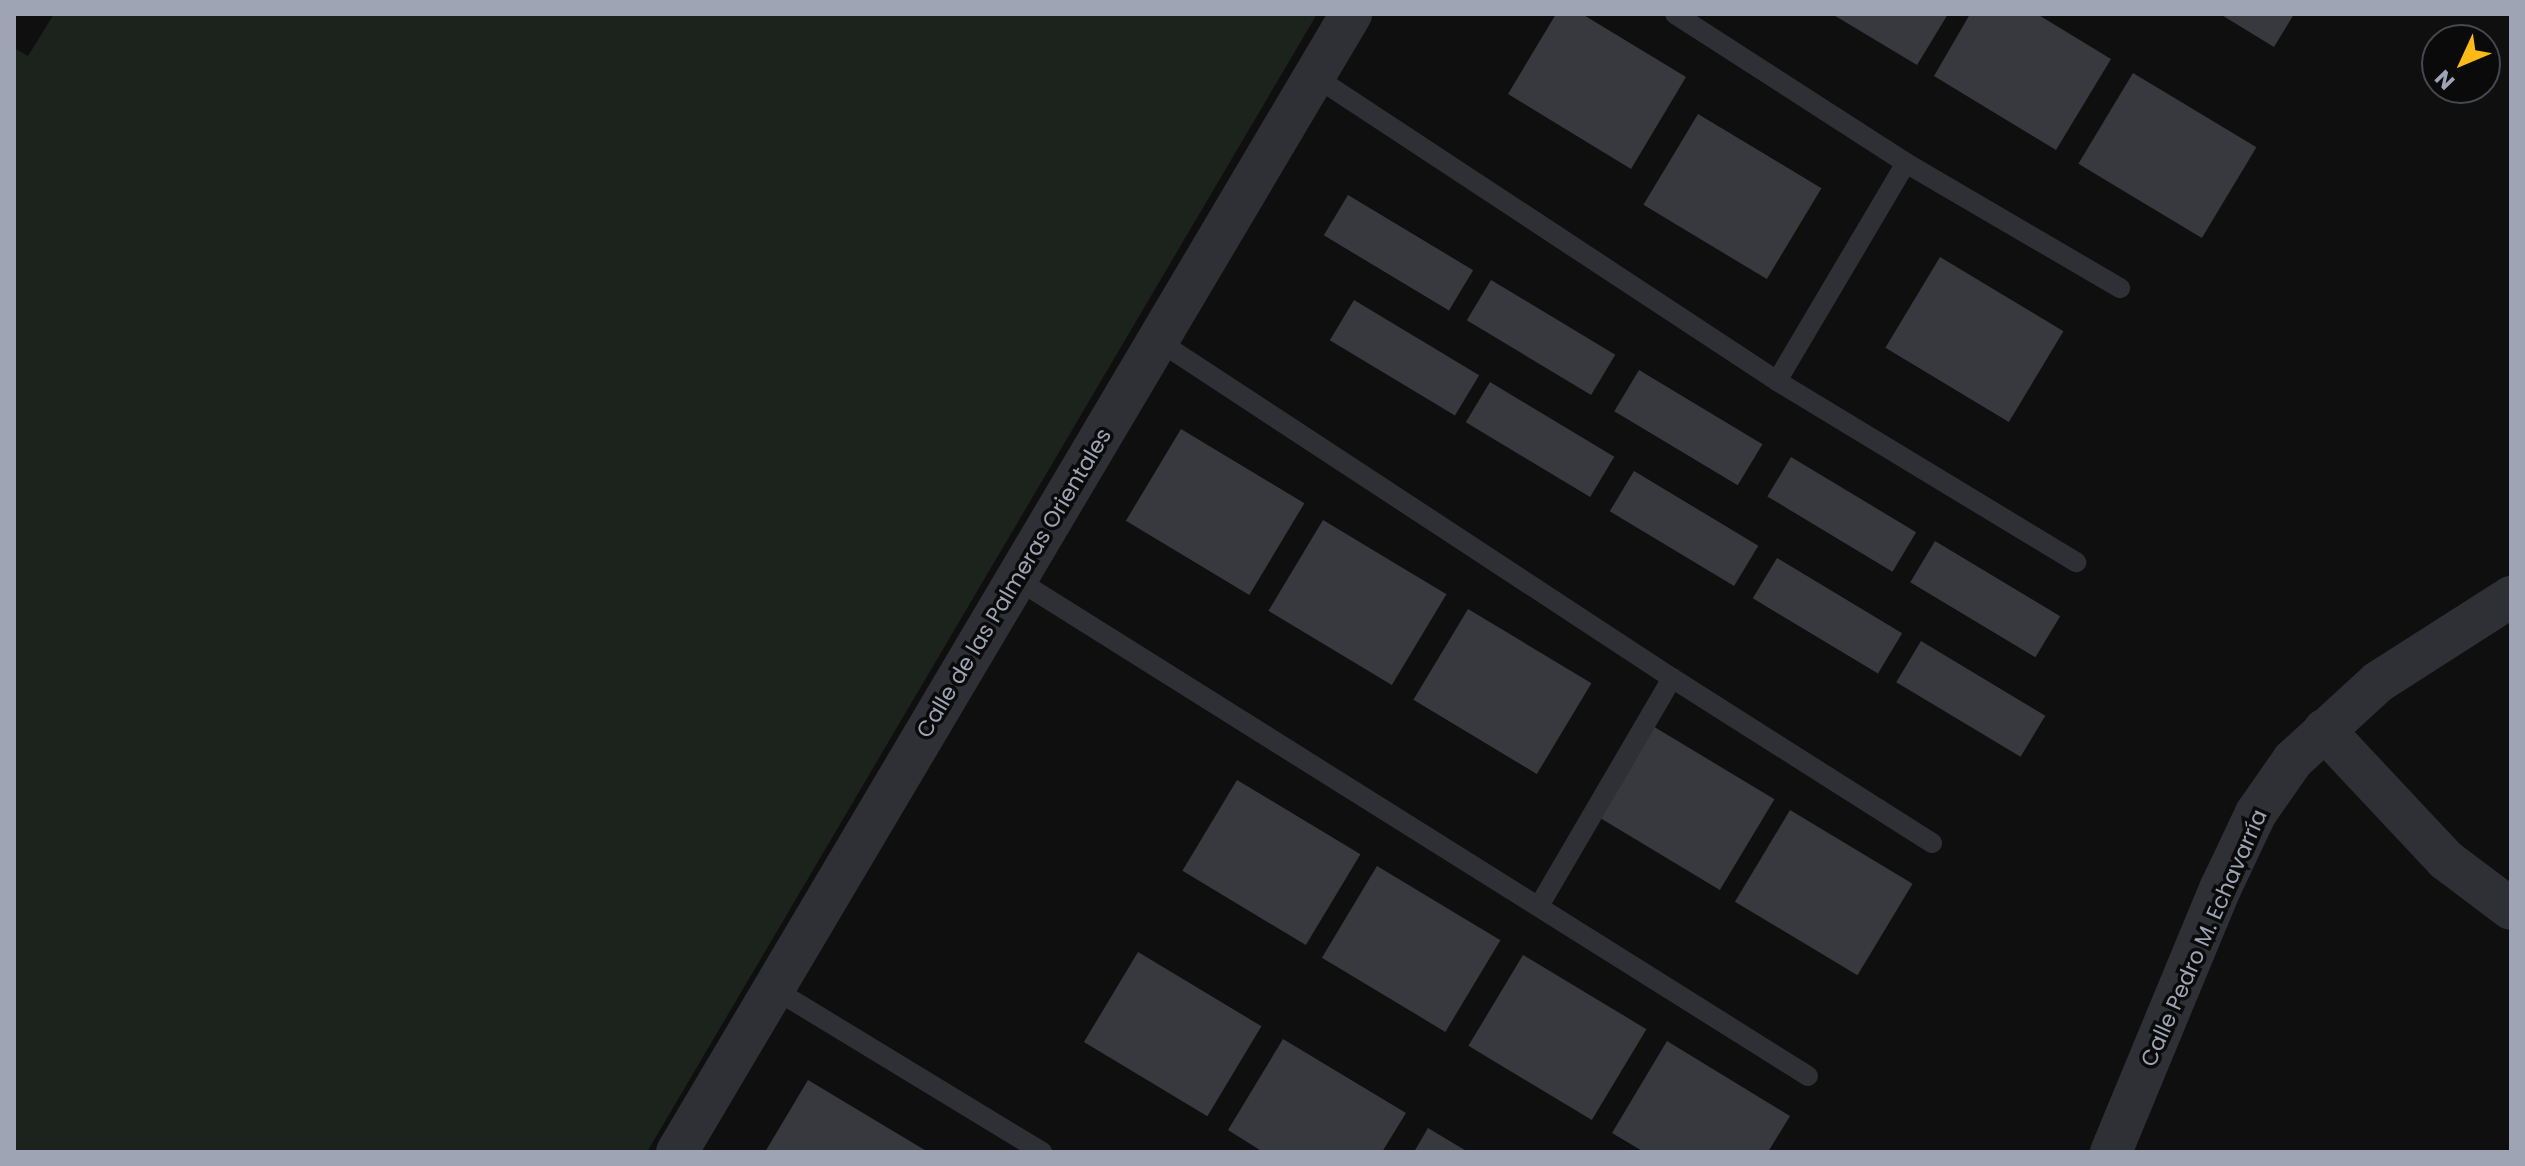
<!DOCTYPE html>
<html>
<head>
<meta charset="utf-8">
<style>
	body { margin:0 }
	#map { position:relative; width:2525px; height:1166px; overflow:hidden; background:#0f0f10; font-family:Poppins,sans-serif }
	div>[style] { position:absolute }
	.green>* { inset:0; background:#1b231c }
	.building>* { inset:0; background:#38393f; transform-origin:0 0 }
	.lane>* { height:20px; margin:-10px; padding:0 10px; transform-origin:10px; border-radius:10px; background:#2f3036 }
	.street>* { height:42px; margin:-21px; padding:0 21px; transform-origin:21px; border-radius:21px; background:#2f3036 }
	span { translate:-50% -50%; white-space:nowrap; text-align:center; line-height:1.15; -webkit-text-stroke:7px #0a0a0b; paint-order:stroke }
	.street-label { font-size:22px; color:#9ea4b3 }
	.frame { position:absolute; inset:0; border:16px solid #9ea4b3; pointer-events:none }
	.north { position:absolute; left:2421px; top:24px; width:80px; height:80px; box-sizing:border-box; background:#0a0a0b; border:2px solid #45484e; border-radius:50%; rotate:226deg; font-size:22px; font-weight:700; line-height:32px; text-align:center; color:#9ea4b3 }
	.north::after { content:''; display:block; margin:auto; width:28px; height:36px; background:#ffba18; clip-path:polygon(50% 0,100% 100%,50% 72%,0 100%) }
</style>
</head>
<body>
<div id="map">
	<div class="green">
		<div style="clip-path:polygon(54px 14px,1317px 14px,647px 1152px,14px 1152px,14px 48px,28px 56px)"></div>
	</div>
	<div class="building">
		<div style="clip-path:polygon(1556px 14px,1582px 14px,1686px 77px,1631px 169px,1508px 94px)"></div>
		<div style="clip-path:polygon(1832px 14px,1948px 14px,1917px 65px)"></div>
		<div style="clip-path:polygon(1970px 14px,2037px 14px,2111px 59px,2056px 150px,1934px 76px)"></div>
		<div style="clip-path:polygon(2220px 14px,2294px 14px,2274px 47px)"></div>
		<div style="left:2133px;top:73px;width:144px;height:106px;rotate:31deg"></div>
		<div style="left:1698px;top:114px;width:144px;height:106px;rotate:31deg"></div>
		<div style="left:1348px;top:195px;width:146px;height:47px;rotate:31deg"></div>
		<div style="left:1940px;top:257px;width:144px;height:106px;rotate:31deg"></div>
		<div style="left:1491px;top:280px;width:145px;height:47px;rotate:31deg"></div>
		<div style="left:1354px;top:300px;width:146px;height:47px;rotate:31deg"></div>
		<div style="left:1639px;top:370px;width:144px;height:48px;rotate:31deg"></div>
		<div style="left:1490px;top:382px;width:145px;height:47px;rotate:31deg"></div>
		<div style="left:1181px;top:429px;width:144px;height:107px;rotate:31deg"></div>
		<div style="left:1791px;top:457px;width:146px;height:46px;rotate:31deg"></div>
		<div style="left:1634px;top:471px;width:145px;height:47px;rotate:31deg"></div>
		<div style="left:1323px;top:520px;width:144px;height:106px;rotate:31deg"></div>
		<div style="left:1935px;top:541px;width:146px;height:48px;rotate:31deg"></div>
		<div style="left:1777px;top:558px;width:146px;height:47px;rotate:31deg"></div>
		<div style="left:1468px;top:609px;width:144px;height:106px;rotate:31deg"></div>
		<div style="left:1921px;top:641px;width:145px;height:48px;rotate:31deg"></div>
		<div style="left:1651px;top:725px;width:144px;height:106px;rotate:31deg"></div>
		<div style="left:1237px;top:780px;width:144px;height:106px;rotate:31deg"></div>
		<div style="left:1790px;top:810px;width:143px;height:107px;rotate:31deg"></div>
		<div style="left:1377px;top:866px;width:144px;height:107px;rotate:31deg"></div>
		<div style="left:1138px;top:952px;width:144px;height:105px;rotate:31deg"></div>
		<div style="left:1523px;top:955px;width:144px;height:106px;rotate:31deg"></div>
		<div style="clip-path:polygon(1283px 1039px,1406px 1113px,1382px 1152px,1263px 1152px,1228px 1130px)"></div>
		<div style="clip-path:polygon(1667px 1041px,1790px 1116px,1768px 1152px,1644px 1152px,1612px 1133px)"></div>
		<div style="clip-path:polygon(808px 1080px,928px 1152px,765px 1152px)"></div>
		<div style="clip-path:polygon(1428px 1128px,1468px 1152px,1414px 1152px)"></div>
	</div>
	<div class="lane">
		<div style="left:1675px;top:14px;width:275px;rotate:32.8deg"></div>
		<div style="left:1906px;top:163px;width:248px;rotate:30.3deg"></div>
		<div style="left:1314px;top:76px;width:554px;rotate:33.37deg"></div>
		<div style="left:1777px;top:381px;width:350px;rotate:31.2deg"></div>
		<div style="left:1157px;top:340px;width:616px;rotate:33.28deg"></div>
		<div style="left:1672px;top:678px;width:308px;rotate:32.4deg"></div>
		<div style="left:1777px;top:381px;width:253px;rotate:-59.4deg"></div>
		<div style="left:1016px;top:579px;width:935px;rotate:32.11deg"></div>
		<div style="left:1539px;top:906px;width:264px;rotate:-59.7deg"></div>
		<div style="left:774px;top:989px;width:314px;rotate:31.3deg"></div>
	</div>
	<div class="street">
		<div style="left:2324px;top:730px;width:178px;rotate:46.8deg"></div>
		<div style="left:2446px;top:860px;width:81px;rotate:37deg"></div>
		<div style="left:677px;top:1152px;width:1323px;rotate:-59.36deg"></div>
		<div style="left:2111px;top:1152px;width:287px;rotate:-67.5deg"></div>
		<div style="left:2221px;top:887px;width:82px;rotate:-64.7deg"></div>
		<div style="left:2256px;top:813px;width:65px;rotate:-55.1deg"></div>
		<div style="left:2293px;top:760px;width:115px;rotate:-42.5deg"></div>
		<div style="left:2378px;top:682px;width:158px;rotate:-32.6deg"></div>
	</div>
	<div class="street-label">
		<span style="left:1014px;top:583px;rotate:-59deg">Calle de las Palmeras Orientales</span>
		<span style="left:2204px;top:938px;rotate:-66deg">Calle Pedro M. Echavarría</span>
	</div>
	<div class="frame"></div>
	<div class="north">N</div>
</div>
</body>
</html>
